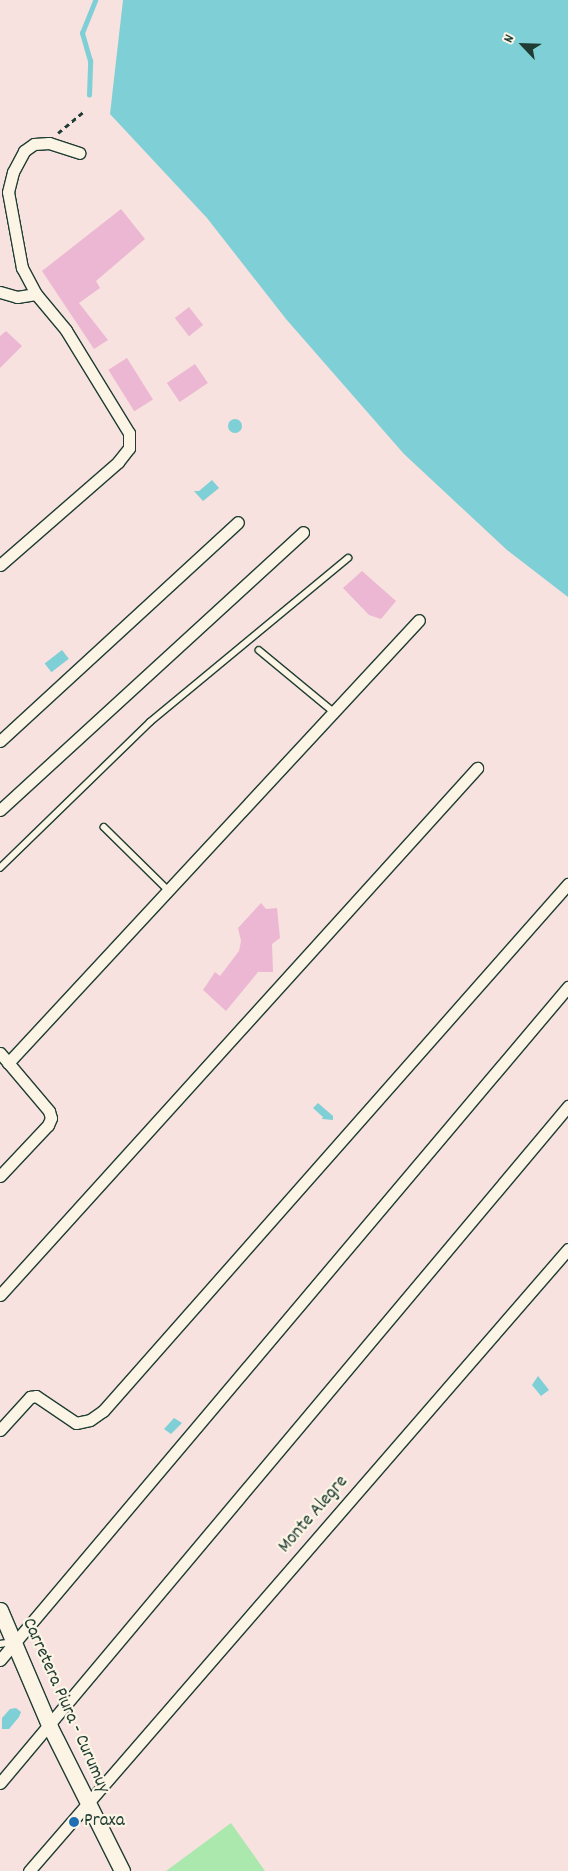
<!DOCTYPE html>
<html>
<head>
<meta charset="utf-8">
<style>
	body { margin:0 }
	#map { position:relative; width:568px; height:1871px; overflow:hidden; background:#f7e2df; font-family:Dekko,sans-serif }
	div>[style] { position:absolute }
	.green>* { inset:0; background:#abe8ae }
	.water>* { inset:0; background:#7ecfd6; transform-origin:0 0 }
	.round { border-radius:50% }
	.stream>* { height:4.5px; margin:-2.25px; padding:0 2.25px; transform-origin:2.25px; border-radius:2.25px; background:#7ecfd6 }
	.building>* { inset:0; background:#ecb7d2; transform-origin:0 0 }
	.path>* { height:2.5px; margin-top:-1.25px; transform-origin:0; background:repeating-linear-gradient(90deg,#1f3d34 0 5px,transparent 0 9px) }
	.roads { filter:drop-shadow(1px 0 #1f3d34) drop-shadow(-1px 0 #1f3d34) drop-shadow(0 1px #1f3d34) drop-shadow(0 -1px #1f3d34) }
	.lane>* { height:5.5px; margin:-2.75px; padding:0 2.75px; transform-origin:2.75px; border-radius:2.75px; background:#fcf5e5 }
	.street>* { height:11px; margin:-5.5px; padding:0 5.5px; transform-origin:5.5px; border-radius:5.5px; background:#fcf5e5 }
	.secondary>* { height:15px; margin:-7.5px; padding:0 7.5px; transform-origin:7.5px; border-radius:7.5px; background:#fcf5e5 }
	.dots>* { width:14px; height:14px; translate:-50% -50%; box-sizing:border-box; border:2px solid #fcf5e5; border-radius:50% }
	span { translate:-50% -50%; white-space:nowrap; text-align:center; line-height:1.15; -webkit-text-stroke:4.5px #fcf5e5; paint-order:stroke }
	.street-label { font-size:19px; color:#1f3d34 }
	.poi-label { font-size:19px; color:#1f3d34 }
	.left { translate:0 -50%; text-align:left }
	.north { position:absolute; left:498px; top:20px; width:50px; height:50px; -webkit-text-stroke:4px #fcf5e5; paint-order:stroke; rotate:294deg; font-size:14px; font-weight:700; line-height:20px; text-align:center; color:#1f3d34 }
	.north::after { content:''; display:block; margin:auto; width:18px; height:22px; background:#1f3d34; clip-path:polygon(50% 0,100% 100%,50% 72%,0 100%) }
</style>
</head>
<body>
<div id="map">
	<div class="green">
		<div style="clip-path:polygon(231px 1823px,265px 1871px,166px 1871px)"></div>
	</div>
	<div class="water">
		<div style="clip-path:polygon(123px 0,568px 0,568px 597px,507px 550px,404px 454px,286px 319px,207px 218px,110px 114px)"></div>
		<div class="round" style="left:228px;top:419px;width:14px;height:14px"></div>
		<div style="clip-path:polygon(212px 480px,219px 488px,203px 501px,194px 491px,199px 491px)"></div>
		<div style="left:62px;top:650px;width:11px;height:22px;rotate:52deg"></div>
		<div style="clip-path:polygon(318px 1103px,333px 1116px,333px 1120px,322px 1119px,323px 1117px,313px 1108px)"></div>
		<div style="clip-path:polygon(538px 1376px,549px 1390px,541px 1396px,532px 1385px)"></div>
		<div style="clip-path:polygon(174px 1418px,182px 1423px,171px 1434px,164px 1429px)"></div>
		<div style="clip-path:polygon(16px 1708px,21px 1712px,19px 1717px,9px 1729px,2px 1729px,2px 1718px,10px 1709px)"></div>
	</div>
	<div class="stream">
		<div style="left:89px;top:95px;width:34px;rotate:-88deg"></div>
		<div style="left:90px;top:61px;width:29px;rotate:-106deg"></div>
		<div style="left:82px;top:33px;width:35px;rotate:-68deg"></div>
	</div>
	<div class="building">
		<div style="clip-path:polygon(121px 209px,145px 239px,96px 281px,100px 288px,79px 303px,108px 340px,94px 349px,42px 271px)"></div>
		<div style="left:189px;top:307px;width:23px;height:18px;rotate:52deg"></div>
		<div style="clip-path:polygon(6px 331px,22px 346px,0 368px,0 336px)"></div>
		<div style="left:127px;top:358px;width:49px;height:22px;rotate:58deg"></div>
		<div style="left:195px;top:364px;width:23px;height:34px;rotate:56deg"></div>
		<div style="clip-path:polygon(362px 571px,396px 601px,381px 619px,369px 615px,343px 588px)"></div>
		<div style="clip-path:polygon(261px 903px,266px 909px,277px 908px,280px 938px,272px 944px,273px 972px,258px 972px,226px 1011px,203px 990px,215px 972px,220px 976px,239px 951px,241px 941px,238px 928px)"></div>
	</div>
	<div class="path">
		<div style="left:58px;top:133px;width:34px;rotate:-40deg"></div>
	</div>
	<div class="roads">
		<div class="lane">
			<div style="left:259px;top:650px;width:97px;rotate:39.6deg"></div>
			<div style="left:104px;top:827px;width:90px;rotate:44.5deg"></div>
			<div style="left:0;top:868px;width:209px;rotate:-44.2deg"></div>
			<div style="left:150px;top:722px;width:257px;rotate:-39.6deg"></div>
			<div style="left:0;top:1644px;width:13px;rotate:-9deg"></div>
		</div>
		<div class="street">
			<div style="left:0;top:292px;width:18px;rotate:16deg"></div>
			<div style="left:17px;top:297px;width:19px;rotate:-9deg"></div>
			<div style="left:0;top:565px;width:157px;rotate:-41.1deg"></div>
			<div style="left:118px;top:462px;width:18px;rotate:-52deg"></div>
			<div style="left:129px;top:448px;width:15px;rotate:-90deg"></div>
			<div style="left:129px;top:433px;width:121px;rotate:-121.5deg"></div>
			<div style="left:66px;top:330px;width:47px;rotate:-129.8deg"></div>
			<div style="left:36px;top:294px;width:30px;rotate:-118deg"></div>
			<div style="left:22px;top:268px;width:77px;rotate:-100.4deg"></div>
			<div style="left:8px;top:192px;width:21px;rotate:-76deg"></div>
			<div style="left:13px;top:172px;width:24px;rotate:-62deg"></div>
			<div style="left:24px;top:151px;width:12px;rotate:-35deg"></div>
			<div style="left:34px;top:144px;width:15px;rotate:-4deg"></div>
			<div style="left:49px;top:143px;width:32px;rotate:18deg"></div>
			<div style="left:0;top:741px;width:323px;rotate:-42.6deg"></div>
			<div style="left:0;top:810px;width:411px;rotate:-42.5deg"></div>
			<div style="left:0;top:1053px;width:76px;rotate:49.8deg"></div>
			<div style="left:49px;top:1111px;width:7px;rotate:74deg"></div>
			<div style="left:51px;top:1118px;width:8px;rotate:113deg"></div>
			<div style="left:48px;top:1125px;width:70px;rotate:133.3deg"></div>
			<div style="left:8px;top:1063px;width:604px;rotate:-47.15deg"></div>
			<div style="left:0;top:1295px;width:711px;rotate:-47.85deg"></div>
			<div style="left:0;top:1430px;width:45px;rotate:-47.7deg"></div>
			<div style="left:30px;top:1397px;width:6px;rotate:-9deg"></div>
			<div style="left:36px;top:1396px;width:48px;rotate:34deg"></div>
			<div style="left:76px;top:1423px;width:14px;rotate:-12deg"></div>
			<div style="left:90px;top:1420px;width:16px;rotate:-35deg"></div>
			<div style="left:103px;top:1411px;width:703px;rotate:-48.58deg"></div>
			<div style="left:0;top:1660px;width:881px;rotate:-49.84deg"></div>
			<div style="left:0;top:1783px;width:884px;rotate:-50deg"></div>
			<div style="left:29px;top:1871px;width:823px;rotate:-49.09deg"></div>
		</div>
		<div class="secondary">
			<div style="left:0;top:1610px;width:127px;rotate:66.9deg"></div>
			<div style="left:50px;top:1727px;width:161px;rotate:63.4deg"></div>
		</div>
	</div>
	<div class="dots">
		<div style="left:74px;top:1822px;background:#1f6fb2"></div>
	</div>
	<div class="street-label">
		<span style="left:314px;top:1515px;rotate:-49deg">Monte Alegre</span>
		<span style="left:65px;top:1706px;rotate:66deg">Carretera Piura - Curumuy</span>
	</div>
	<div class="poi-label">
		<span class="left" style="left:84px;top:1822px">Praxa</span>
	</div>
	<div class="north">N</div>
</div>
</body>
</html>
